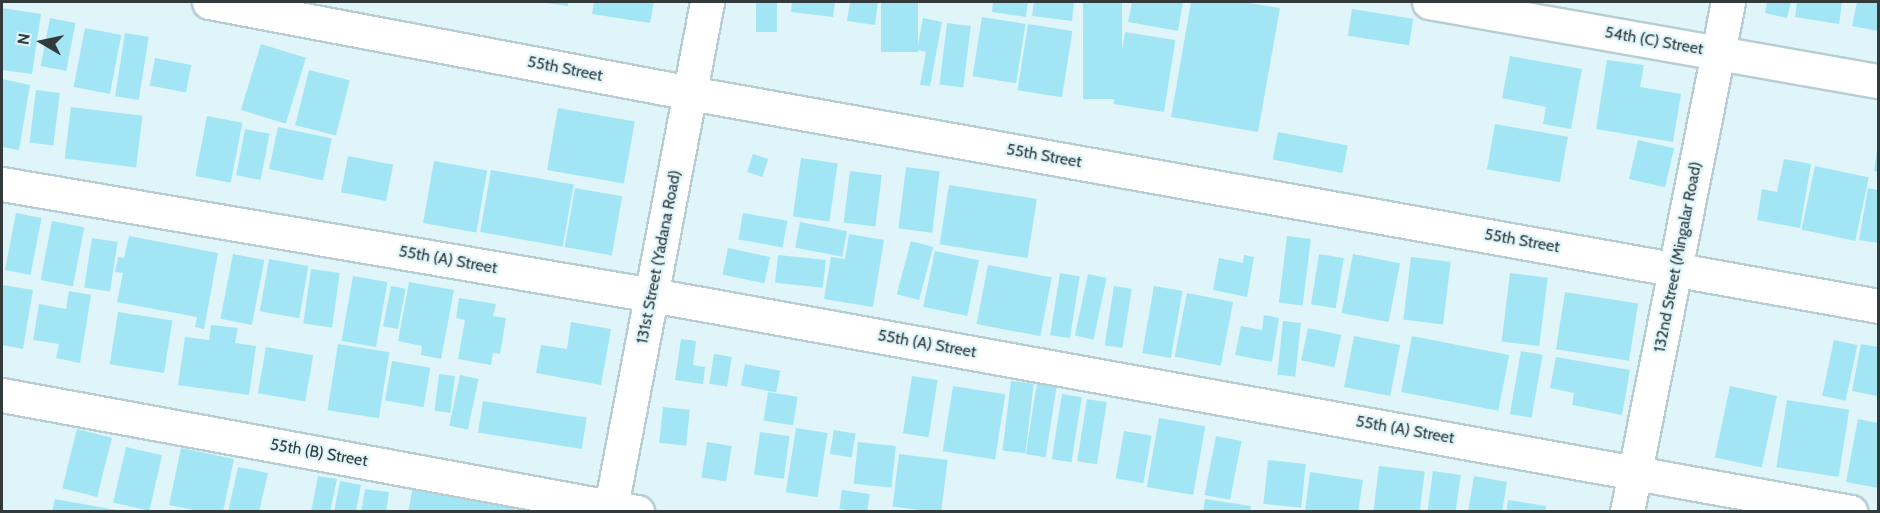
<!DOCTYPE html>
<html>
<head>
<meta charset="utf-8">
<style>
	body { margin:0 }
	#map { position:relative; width:1880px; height:513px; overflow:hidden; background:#dff5fa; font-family:Cabin,sans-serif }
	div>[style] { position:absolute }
	.building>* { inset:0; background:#a2e6f6; transform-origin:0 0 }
	.roads { filter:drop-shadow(2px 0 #b7cdd2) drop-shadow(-2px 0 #b7cdd2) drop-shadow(0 2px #b7cdd2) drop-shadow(0 -2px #b7cdd2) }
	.street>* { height:33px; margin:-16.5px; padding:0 16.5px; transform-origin:16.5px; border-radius:16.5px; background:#fff }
	.secondary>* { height:33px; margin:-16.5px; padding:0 16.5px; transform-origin:16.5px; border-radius:16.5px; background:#fff }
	span { translate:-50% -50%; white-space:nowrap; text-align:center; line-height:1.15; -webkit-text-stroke:4.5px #dff5fa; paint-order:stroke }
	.street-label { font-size:16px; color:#323a3c }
	.frame { position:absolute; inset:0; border:3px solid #323a3c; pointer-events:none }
	.north { position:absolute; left:12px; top:12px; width:60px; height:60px; -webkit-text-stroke:4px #dff5fa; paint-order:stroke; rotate:279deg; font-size:16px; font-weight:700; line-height:24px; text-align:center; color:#323a3c }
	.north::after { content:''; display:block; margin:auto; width:21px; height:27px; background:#323a3c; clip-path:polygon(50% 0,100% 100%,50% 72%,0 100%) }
</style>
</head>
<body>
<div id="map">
	<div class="building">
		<div style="clip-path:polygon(539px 2px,568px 2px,568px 6px)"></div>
		<div style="clip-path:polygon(594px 2px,654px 2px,650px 23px,592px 14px)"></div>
		<div style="left:756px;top:2px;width:21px;height:30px"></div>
		<div style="clip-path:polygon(792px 2px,835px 2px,833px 17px,791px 12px)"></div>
		<div style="clip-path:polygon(850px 2px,878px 2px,875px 25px,847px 21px)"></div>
		<div style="left:881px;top:2px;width:37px;height:50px"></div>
		<div style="clip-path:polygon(993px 2px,1028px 2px,1026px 17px,992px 12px)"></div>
		<div style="clip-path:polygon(1034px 2px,1074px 2px,1072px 21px,1032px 16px)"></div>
		<div style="left:1083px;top:2px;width:39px;height:97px"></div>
		<div style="clip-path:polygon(1132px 2px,1183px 2px,1178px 31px,1128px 22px)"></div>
		<div style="clip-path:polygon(1191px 2px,1243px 2px,1280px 8px,1258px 132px,1171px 117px)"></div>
		<div style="clip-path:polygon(1767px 2px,1791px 2px,1787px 18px,1765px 13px)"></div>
		<div style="clip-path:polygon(1797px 2px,1842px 2px,1839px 24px,1795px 17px)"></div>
		<div style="clip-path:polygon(1857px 2px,1878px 2px,1878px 31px,1852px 26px)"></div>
		<div style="clip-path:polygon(2px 8px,41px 14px,32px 74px,2px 70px)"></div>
		<div style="left:1352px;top:9px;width:62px;height:27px;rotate:9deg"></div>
		<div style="left:982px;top:17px;width:44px;height:60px;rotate:9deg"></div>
		<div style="left:50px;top:18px;width:26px;height:49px;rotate:11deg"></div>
		<div style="clip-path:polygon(923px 18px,942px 22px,930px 86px,920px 85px,926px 52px,917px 50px)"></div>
		<div style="left:947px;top:23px;width:24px;height:62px;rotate:7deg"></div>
		<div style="left:1028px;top:24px;width:45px;height:67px;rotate:9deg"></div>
		<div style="left:85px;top:28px;width:37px;height:60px;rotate:11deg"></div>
		<div style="left:1125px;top:32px;width:51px;height:73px;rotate:9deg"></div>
		<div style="left:125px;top:33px;width:24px;height:64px;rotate:9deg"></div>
		<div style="left:261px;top:44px;width:47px;height:69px;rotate:17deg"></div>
		<div style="clip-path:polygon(1510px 56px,1582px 69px,1571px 129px,1543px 124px,1546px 107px,1502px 98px)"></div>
		<div style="left:155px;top:58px;width:37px;height:28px;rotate:11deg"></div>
		<div style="clip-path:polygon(1607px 60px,1644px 65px,1640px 87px,1681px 94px,1673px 142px,1596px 129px)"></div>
		<div style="left:309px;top:70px;width:42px;height:57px;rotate:14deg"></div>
		<div style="clip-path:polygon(2px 79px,30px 85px,19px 150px,2px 147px)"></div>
		<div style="left:36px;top:90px;width:24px;height:53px;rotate:7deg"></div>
		<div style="left:71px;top:107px;width:72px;height:52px;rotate:7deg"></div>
		<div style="left:558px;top:108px;width:78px;height:63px;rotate:10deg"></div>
		<div style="left:207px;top:116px;width:36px;height:61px;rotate:11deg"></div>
		<div style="left:1495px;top:124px;width:74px;height:46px;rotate:10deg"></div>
		<div style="left:278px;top:127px;width:55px;height:43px;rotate:12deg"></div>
		<div style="left:245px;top:129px;width:25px;height:47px;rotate:11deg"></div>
		<div style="left:1278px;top:132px;width:71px;height:28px;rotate:11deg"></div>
		<div style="left:1638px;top:140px;width:37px;height:40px;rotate:13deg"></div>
		<div style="clip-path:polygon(1877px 150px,1878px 150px,1878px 172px,1874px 171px)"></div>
		<div style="left:753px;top:154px;width:16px;height:19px;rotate:18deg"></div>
		<div style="left:348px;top:156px;width:46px;height:37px;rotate:11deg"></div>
		<div style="left:801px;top:158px;width:37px;height:59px;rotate:8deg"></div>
		<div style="clip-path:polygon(1784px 159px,1811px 164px,1800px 228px,1757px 220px,1762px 189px,1777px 192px)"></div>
		<div style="left:434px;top:161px;width:54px;height:63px;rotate:10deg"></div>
		<div style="left:1815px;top:166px;width:55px;height:65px;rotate:12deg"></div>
		<div style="left:906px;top:167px;width:34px;height:62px;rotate:7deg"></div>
		<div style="left:491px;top:170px;width:84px;height:63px;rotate:10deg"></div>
		<div style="left:850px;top:171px;width:32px;height:52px;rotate:7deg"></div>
		<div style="left:949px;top:185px;width:89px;height:60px;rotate:9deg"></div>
		<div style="left:575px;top:188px;width:48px;height:60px;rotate:10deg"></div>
		<div style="clip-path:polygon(1868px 188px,1878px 190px,1878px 243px,1859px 240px)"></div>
		<div style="left:16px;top:213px;width:26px;height:58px;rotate:11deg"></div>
		<div style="left:743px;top:213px;width:45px;height:27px;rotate:10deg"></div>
		<div style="left:52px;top:221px;width:33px;height:60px;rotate:11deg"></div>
		<div style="left:800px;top:222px;width:48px;height:26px;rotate:11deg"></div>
		<div style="clip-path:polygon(849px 234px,884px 240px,873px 307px,824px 299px,831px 257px,845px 259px)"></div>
		<div style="clip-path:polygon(129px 236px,218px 253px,204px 329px,195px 327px,197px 317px,117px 302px,123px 273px,115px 272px,118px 257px,124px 258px)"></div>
		<div style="left:1287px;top:236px;width:24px;height:67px;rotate:7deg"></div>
		<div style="left:92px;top:238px;width:26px;height:50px;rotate:9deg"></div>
		<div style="left:911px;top:241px;width:23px;height:55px;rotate:15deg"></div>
		<div style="left:728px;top:248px;width:43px;height:27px;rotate:12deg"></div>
		<div style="left:935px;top:251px;width:45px;height:57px;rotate:12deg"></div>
		<div style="left:233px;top:254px;width:32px;height:66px;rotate:11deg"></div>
		<div style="left:1319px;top:254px;width:25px;height:51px;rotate:9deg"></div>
		<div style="left:1353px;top:254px;width:48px;height:60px;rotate:11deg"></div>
		<div style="left:778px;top:255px;width:48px;height:28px;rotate:6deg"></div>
		<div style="clip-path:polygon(1244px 255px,1254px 257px,1247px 297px,1213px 290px,1219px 258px,1243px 263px)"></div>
		<div style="left:1411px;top:257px;width:40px;height:63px;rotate:7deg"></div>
		<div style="left:269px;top:259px;width:40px;height:53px;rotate:10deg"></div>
		<div style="left:988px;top:265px;width:65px;height:60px;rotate:11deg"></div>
		<div style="left:311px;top:269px;width:29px;height:55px;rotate:8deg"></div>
		<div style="left:1060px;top:273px;width:20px;height:63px;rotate:9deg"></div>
		<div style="left:1510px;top:273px;width:38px;height:69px;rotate:7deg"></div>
		<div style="left:1088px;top:274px;width:19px;height:63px;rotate:12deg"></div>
		<div style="left:353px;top:276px;width:35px;height:66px;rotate:10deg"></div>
		<div style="clip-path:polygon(409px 282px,454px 290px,441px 359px,421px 355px,422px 346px,398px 341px)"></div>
		<div style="clip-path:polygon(3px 285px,33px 290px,23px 349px,2px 345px)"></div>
		<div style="left:391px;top:286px;width:15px;height:41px;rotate:11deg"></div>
		<div style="left:1114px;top:286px;width:18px;height:60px;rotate:9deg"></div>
		<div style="left:1154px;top:286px;width:29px;height:68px;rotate:10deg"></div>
		<div style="clip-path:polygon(69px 291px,91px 295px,80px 363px,56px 358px,59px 344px,33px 340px,39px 304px,66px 309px)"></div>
		<div style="left:1565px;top:292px;width:74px;height:58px;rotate:9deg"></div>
		<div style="left:1187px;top:293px;width:47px;height:65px;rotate:11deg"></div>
		<div style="clip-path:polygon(459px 298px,496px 304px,493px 316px,506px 318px,500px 354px,493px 353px,491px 365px,458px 359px,465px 320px,456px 318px)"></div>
		<div style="left:118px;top:312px;width:55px;height:53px;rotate:9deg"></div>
		<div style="clip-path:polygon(1264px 315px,1279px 318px,1272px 362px,1235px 355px,1241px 326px,1262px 330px)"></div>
		<div style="left:1283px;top:321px;width:18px;height:54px;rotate:6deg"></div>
		<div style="clip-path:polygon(571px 322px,611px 329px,601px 385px,536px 373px,541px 345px,567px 349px)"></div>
		<div style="clip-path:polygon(211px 325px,238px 328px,235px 343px,256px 346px,249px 395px,178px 385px,185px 337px,209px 340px)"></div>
		<div style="left:1308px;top:328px;width:34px;height:33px;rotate:12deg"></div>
		<div style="left:1354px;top:336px;width:47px;height:52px;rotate:11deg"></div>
		<div style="left:1412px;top:336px;width:99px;height:57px;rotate:11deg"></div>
		<div style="clip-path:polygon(681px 339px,696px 341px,693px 365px,705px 367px,703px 384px,675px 380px)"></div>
		<div style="left:1834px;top:340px;width:24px;height:57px;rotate:12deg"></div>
		<div style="left:338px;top:344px;width:52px;height:67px;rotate:9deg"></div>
		<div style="clip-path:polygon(1861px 344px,1878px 347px,1878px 396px,1852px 391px)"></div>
		<div style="left:266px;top:347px;width:48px;height:47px;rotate:10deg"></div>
		<div style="left:1521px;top:351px;width:22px;height:64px;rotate:10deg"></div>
		<div style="left:714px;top:354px;width:18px;height:30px;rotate:9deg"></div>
		<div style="clip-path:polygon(1556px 357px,1630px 370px,1622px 415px,1572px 405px,1574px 393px,1550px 388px)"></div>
		<div style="left:392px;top:361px;width:39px;height:40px;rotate:10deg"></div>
		<div style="left:745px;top:364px;width:36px;height:22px;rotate:11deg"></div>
		<div style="left:439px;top:374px;width:16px;height:37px;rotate:7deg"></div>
		<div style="left:460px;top:375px;width:19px;height:52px;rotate:12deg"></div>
		<div style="left:912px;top:376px;width:26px;height:58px;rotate:9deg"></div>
		<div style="left:1011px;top:381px;width:23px;height:70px;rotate:7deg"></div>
		<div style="left:1037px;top:383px;width:20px;height:72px;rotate:9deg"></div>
		<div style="left:953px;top:386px;width:53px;height:66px;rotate:9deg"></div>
		<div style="left:1730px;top:386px;width:48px;height:73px;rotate:12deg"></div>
		<div style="left:768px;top:392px;width:30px;height:29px;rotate:9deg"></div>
		<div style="left:1062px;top:394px;width:20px;height:66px;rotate:9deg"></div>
		<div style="left:1087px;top:399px;width:20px;height:63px;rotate:9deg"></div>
		<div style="left:1787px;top:400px;width:63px;height:68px;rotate:9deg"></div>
		<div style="left:483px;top:401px;width:105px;height:32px;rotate:9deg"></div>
		<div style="left:663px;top:407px;width:27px;height:36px;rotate:6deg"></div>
		<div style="left:1159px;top:418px;width:47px;height:70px;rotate:10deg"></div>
		<div style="clip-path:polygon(1858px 419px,1878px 423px,1878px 488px,1846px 482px)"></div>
		<div style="left:796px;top:428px;width:32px;height:65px;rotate:9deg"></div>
		<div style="left:77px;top:429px;width:36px;height:61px;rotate:14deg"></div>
		<div style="left:834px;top:430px;width:22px;height:24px;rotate:10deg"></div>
		<div style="left:1124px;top:431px;width:28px;height:48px;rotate:10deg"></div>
		<div style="left:760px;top:432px;width:30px;height:43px;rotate:8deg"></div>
		<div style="left:1216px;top:436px;width:26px;height:60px;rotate:11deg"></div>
		<div style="left:707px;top:442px;width:25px;height:36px;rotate:9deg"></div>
		<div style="left:858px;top:442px;width:38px;height:42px;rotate:6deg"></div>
		<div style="left:126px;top:447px;width:37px;height:57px;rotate:13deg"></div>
		<div style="clip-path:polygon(181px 448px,234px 459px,223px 512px,204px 512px,169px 505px)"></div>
		<div style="left:899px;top:454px;width:49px;height:53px;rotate:7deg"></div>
		<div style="left:1268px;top:460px;width:38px;height:44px;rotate:6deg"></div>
		<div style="left:1379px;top:466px;width:46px;height:46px;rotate:7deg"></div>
		<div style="clip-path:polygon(238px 467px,268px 473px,259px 512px,228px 512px)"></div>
		<div style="left:1433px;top:471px;width:28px;height:42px;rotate:8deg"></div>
		<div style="clip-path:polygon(1310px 472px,1363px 480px,1358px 512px,1305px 512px)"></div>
		<div style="clip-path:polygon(318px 476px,337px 479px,330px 512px,311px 512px)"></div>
		<div style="clip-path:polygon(1474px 476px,1507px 482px,1502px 512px,1468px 512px)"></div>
		<div style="clip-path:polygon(340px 481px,361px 485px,356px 512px,334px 512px)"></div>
		<div style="clip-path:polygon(413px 487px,515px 505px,514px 512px,408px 512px)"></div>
		<div style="clip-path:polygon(365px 489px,389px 492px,386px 512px,361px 512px)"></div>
		<div style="left:842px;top:490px;width:28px;height:19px;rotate:8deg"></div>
		<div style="clip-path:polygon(55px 499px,116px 510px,116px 512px,52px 512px)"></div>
		<div style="clip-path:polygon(1205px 499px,1251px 506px,1250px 512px,1203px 512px)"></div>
		<div style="clip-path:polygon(1508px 500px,1546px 506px,1545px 512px,1506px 512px)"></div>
	</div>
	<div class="roads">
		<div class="street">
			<div style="left:209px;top:2px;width:490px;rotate:10.7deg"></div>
			<div style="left:690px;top:93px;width:1207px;rotate:10.16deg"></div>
			<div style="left:1429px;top:2px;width:456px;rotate:10deg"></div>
			<div style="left:2px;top:184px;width:659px;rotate:9.69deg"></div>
			<div style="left:652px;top:295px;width:1218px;rotate:10.26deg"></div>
			<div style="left:2px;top:395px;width:646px;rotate:10.44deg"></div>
			<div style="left:1627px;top:512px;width:520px;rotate:-78.8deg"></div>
		</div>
		<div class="secondary">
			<div style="left:610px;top:512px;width:519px;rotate:-79.23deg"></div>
		</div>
	</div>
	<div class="street-label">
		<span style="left:1654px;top:41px;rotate:10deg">54th (C) Street</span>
		<span style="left:565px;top:69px;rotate:11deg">55th Street</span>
		<span style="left:1044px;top:156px;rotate:10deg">55th Street</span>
		<span style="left:1522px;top:241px;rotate:10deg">55th Street</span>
		<span style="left:659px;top:257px;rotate:-79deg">131st Street (Yadana Road)</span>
		<span style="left:1678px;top:257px;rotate:-79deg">132nd Street (Mingalar Road)</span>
		<span style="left:448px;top:260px;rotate:10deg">55th (A) Street</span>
		<span style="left:927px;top:344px;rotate:10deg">55th (A) Street</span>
		<span style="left:1405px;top:430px;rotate:10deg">55th (A) Street</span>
		<span style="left:319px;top:453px;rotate:10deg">55th (B) Street</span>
	</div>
	<div class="frame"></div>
	<div class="north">N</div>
</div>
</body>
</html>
